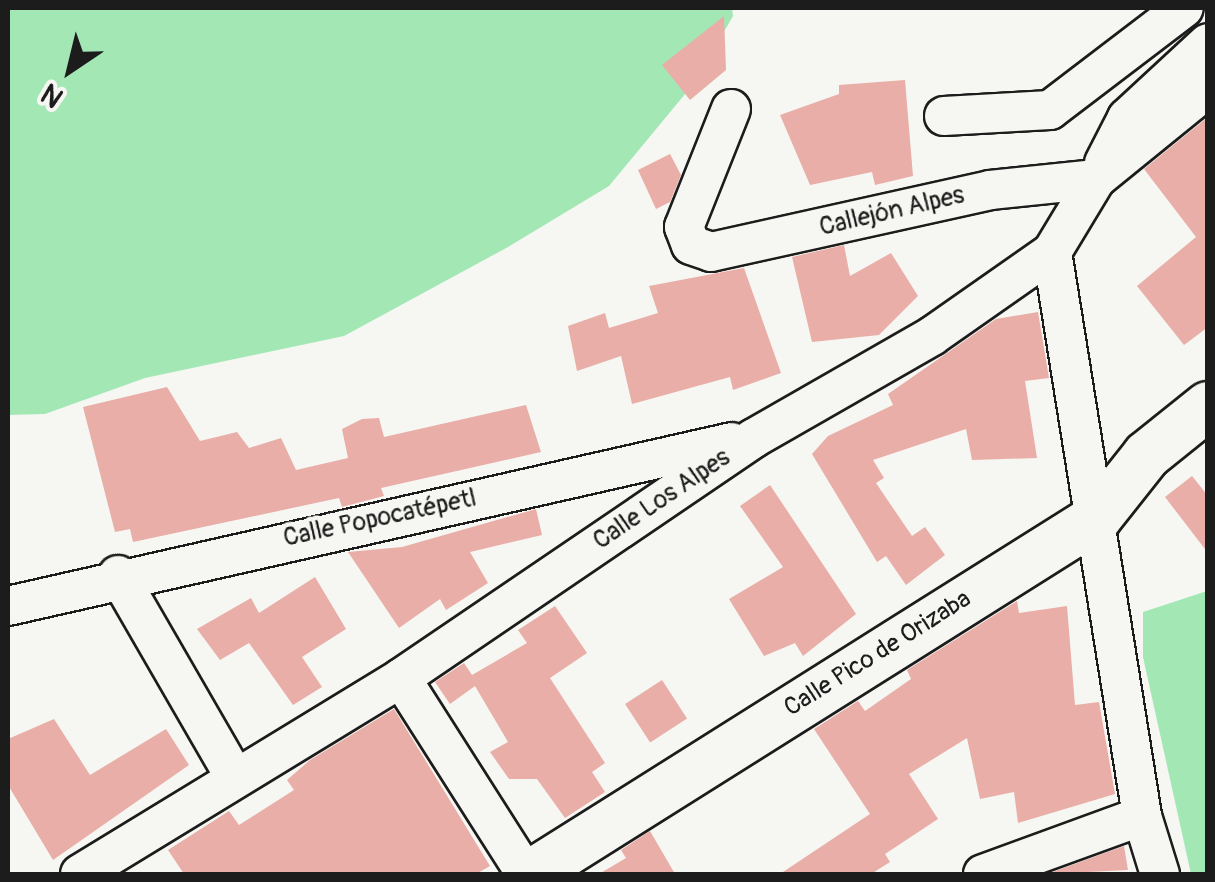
<!DOCTYPE html>
<html>
<head>
<meta charset="utf-8">
<style>
	body { margin:0 }
	#map { position:relative; width:1215px; height:882px; overflow:hidden; background:#f6f6f2; font-family:Pangolin,sans-serif }
	div>[style] { position:absolute }
	.green>* { inset:0; background:#a3e8b4 }
	.building>* { inset:0; background:#e9aea7; transform-origin:0 0 }
	.roads { filter:drop-shadow(2px 0 #1c1c1c) drop-shadow(-2px 0 #1c1c1c) drop-shadow(0 2px #1c1c1c) drop-shadow(0 -2px #1c1c1c) }
	.minor>* { height:38px; margin:-19px; padding:0 19px; transform-origin:19px; border-radius:19px; background:#f6f6f2 }
	.tertiary>* { height:48px; margin:-24px; padding:0 24px; transform-origin:24px; border-radius:24px; background:#f6f6f2 }
	span { translate:-50% -50%; white-space:nowrap; text-align:center; line-height:1.15; -webkit-text-stroke:9px #f6f6f2; paint-order:stroke }
	.street-label { font-size:25px; color:#1c1c1c }
	.frame { position:absolute; inset:0; border:10px solid #1c1c1c; pointer-events:none }
	.north { position:absolute; left:20px; top:20px; width:100px; height:100px; -webkit-text-stroke:8px #f6f6f2; paint-order:stroke; rotate:215deg; font-size:28px; font-weight:700; line-height:40px; text-align:center; color:#1c1c1c }
	.north::after { content:''; display:block; margin:auto; width:35px; height:45px; background:#1c1c1c; clip-path:polygon(50% 0,100% 100%,50% 72%,0 100%) }
</style>
</head>
<body>
<div id="map">
	<div class="green">
		<div style="clip-path:polygon(8px 8px,732px 8px,733px 16px,695px 82px,609px 186px,508px 247px,344px 336px,145px 378px,45px 414px,8px 415px)"></div>
		<div style="clip-path:polygon(1207px 591px,1207px 874px,1191px 874px,1143px 657px,1143px 612px)"></div>
	</div>
	<div class="building">
		<div style="clip-path:polygon(724px 16px,726px 70px,690px 100px,662px 65px)"></div>
		<div style="clip-path:polygon(905px 80px,913px 176px,875px 185px,872px 172px,810px 185px,780px 115px,839px 94px,839px 85px)"></div>
		<div style="clip-path:polygon(1208px 117px,1208px 327px,1184px 345px,1137px 286px,1196px 237px,1144px 169px)"></div>
		<div style="clip-path:polygon(670px 154px,681px 175px,670px 202px,656px 209px,638px 170px)"></div>
		<div style="clip-path:polygon(844px 245px,850px 276px,891px 253px,918px 296px,879px 335px,812px 342px,792px 257px)"></div>
		<div style="clip-path:polygon(744px 268px,781px 373px,733px 390px,730px 377px,632px 404px,621px 356px,577px 371px,568px 326px,605px 313px,609px 328px,658px 313px,649px 286px)"></div>
		<div style="clip-path:polygon(1038px 312px,1049px 378px,1025px 381px,1037px 458px,972px 460px,966px 429px,873px 460px,884px 478px,876px 483px,912px 536px,925px 527px,945px 555px,906px 585px,886px 556px,877px 562px,812px 454px,828px 436px,893px 405px,888px 394px,996px 319px)"></div>
		<div style="clip-path:polygon(167px 387px,200px 441px,237px 432px,249px 448px,281px 438px,296px 470px,348px 458px,342px 429px,362px 419px,379px 418px,384px 437px,526px 405px,541px 452px,381px 488px,384px 496px,342px 507px,339px 498px,133px 542px,130px 529px,115px 532px,83px 407px)"></div>
		<div style="clip-path:polygon(1192px 476px,1208px 496px,1208px 553px,1165px 497px)"></div>
		<div style="clip-path:polygon(770px 485px,856px 614px,803px 656px,795px 643px,764px 656px,729px 599px,783px 567px,740px 506px)"></div>
		<div style="clip-path:polygon(536px 509px,542px 535px,470px 552px,488px 583px,446px 610px,440px 599px,399px 628px,348px 552px,402px 547px)"></div>
		<div style="clip-path:polygon(315px 577px,346px 629px,302px 657px,322px 687px,293px 705px,249px 643px,220px 660px,197px 629px,251px 598px,259px 613px)"></div>
		<div style="clip-path:polygon(1017px 601px,1019px 613px,1067px 606px,1075px 705px,1099px 702px,1115px 794px,1018px 823px,1014px 792px,980px 799px,967px 738px,909px 774px,938px 819px,885px 854px,890px 862px,871px 874px,780px 874px,870px 814px,814px 729px,858px 701px,865px 711px,911px 679px,907px 670px)"></div>
		<div style="clip-path:polygon(555px 606px,587px 653px,550px 678px,605px 763px,592px 772px,605px 792px,565px 818px,537px 779px,509px 779px,490px 752px,508px 742px,475px 686px,450px 704px,435px 682px,464px 663px,472px 675px,527px 643px,518px 630px)"></div>
		<div style="left:662px;top:680px;width:46px;height:44px;rotate:57deg"></div>
		<div style="clip-path:polygon(394px 709px,490px 866px,476px 874px,184px 874px,168px 850px,229px 811px,239px 825px,294px 790px,287px 780px,310px 760px)"></div>
		<div style="clip-path:polygon(54px 719px,90px 775px,166px 729px,189px 765px,53px 860px,8px 785px,8px 739px)"></div>
		<div style="clip-path:polygon(650px 831px,675px 874px,599px 874px,626px 858px,621px 850px)"></div>
		<div style="clip-path:polygon(1124px 846px,1128px 870px,1047px 874px)"></div>
	</div>
	<div class="roads">
		<div class="minor">
			<div style="left:731px;top:109px;width:127px;rotate:111.7deg"></div>
			<div style="left:684px;top:227px;width:19px;rotate:69deg"></div>
			<div style="left:691px;top:245px;width:21px;rotate:19deg"></div>
			<div style="left:711px;top:252px;width:286px;rotate:-12.5deg"></div>
			<div style="left:990px;top:190px;width:107px;rotate:-5.9deg"></div>
			<div style="left:944px;top:116px;width:106px;rotate:-3.2deg"></div>
			<div style="left:1050px;top:110px;width:168px;rotate:-37.3deg"></div>
			<div style="left:1104px;top:163px;width:51px;rotate:-62.9deg"></div>
			<div style="left:1127px;top:118px;width:110px;rotate:-42.8deg"></div>
			<div style="left:1052px;top:252px;width:571px;rotate:80.93deg"></div>
			<div style="left:1142px;top:816px;width:61px;rotate:72.8deg"></div>
			<div style="left:118px;top:575px;width:234px;rotate:60deg"></div>
			<div style="left:8px;top:606px;width:742px;rotate:-12.76deg"></div>
			<div style="left:401px;top:678px;width:232px;rotate:57.5deg"></div>
			<div style="left:80px;top:874px;width:376px;rotate:-31.4deg"></div>
			<div style="left:401px;top:678px;width:427px;rotate:-34.2deg"></div>
			<div style="left:754px;top:438px;width:205px;rotate:-29.8deg"></div>
			<div style="left:932px;top:336px;width:146px;rotate:-35deg"></div>
			<div style="left:1052px;top:252px;width:85px;rotate:-58.9deg"></div>
			<div style="left:1096px;top:179px;width:144px;rotate:-39.1deg"></div>
			<div style="left:983px;top:874px;width:169px;rotate:-20deg"></div>
		</div>
		<div class="tertiary">
			<div style="left:531px;top:874px;width:669px;rotate:-32.17deg"></div>
			<div style="left:1097px;top:518px;width:80px;rotate:-51.6deg"></div>
			<div style="left:1147px;top:455px;width:78px;rotate:-38.8deg"></div>
		</div>
	</div>
	<div class="street-label">
		<span style="left:892px;top:212px;rotate:-13deg">Callejón Alpes</span>
		<span style="left:662px;top:500px;rotate:-34deg">Calle Los Alpes</span>
		<span style="left:380px;top:519px;rotate:-12deg">Calle Popocatépetl</span>
		<span style="left:878px;top:654px;rotate:-32deg">Calle Pico de Orizaba</span>
	</div>
	<div class="frame"></div>
	<div class="north">N</div>
</div>
</body>
</html>
